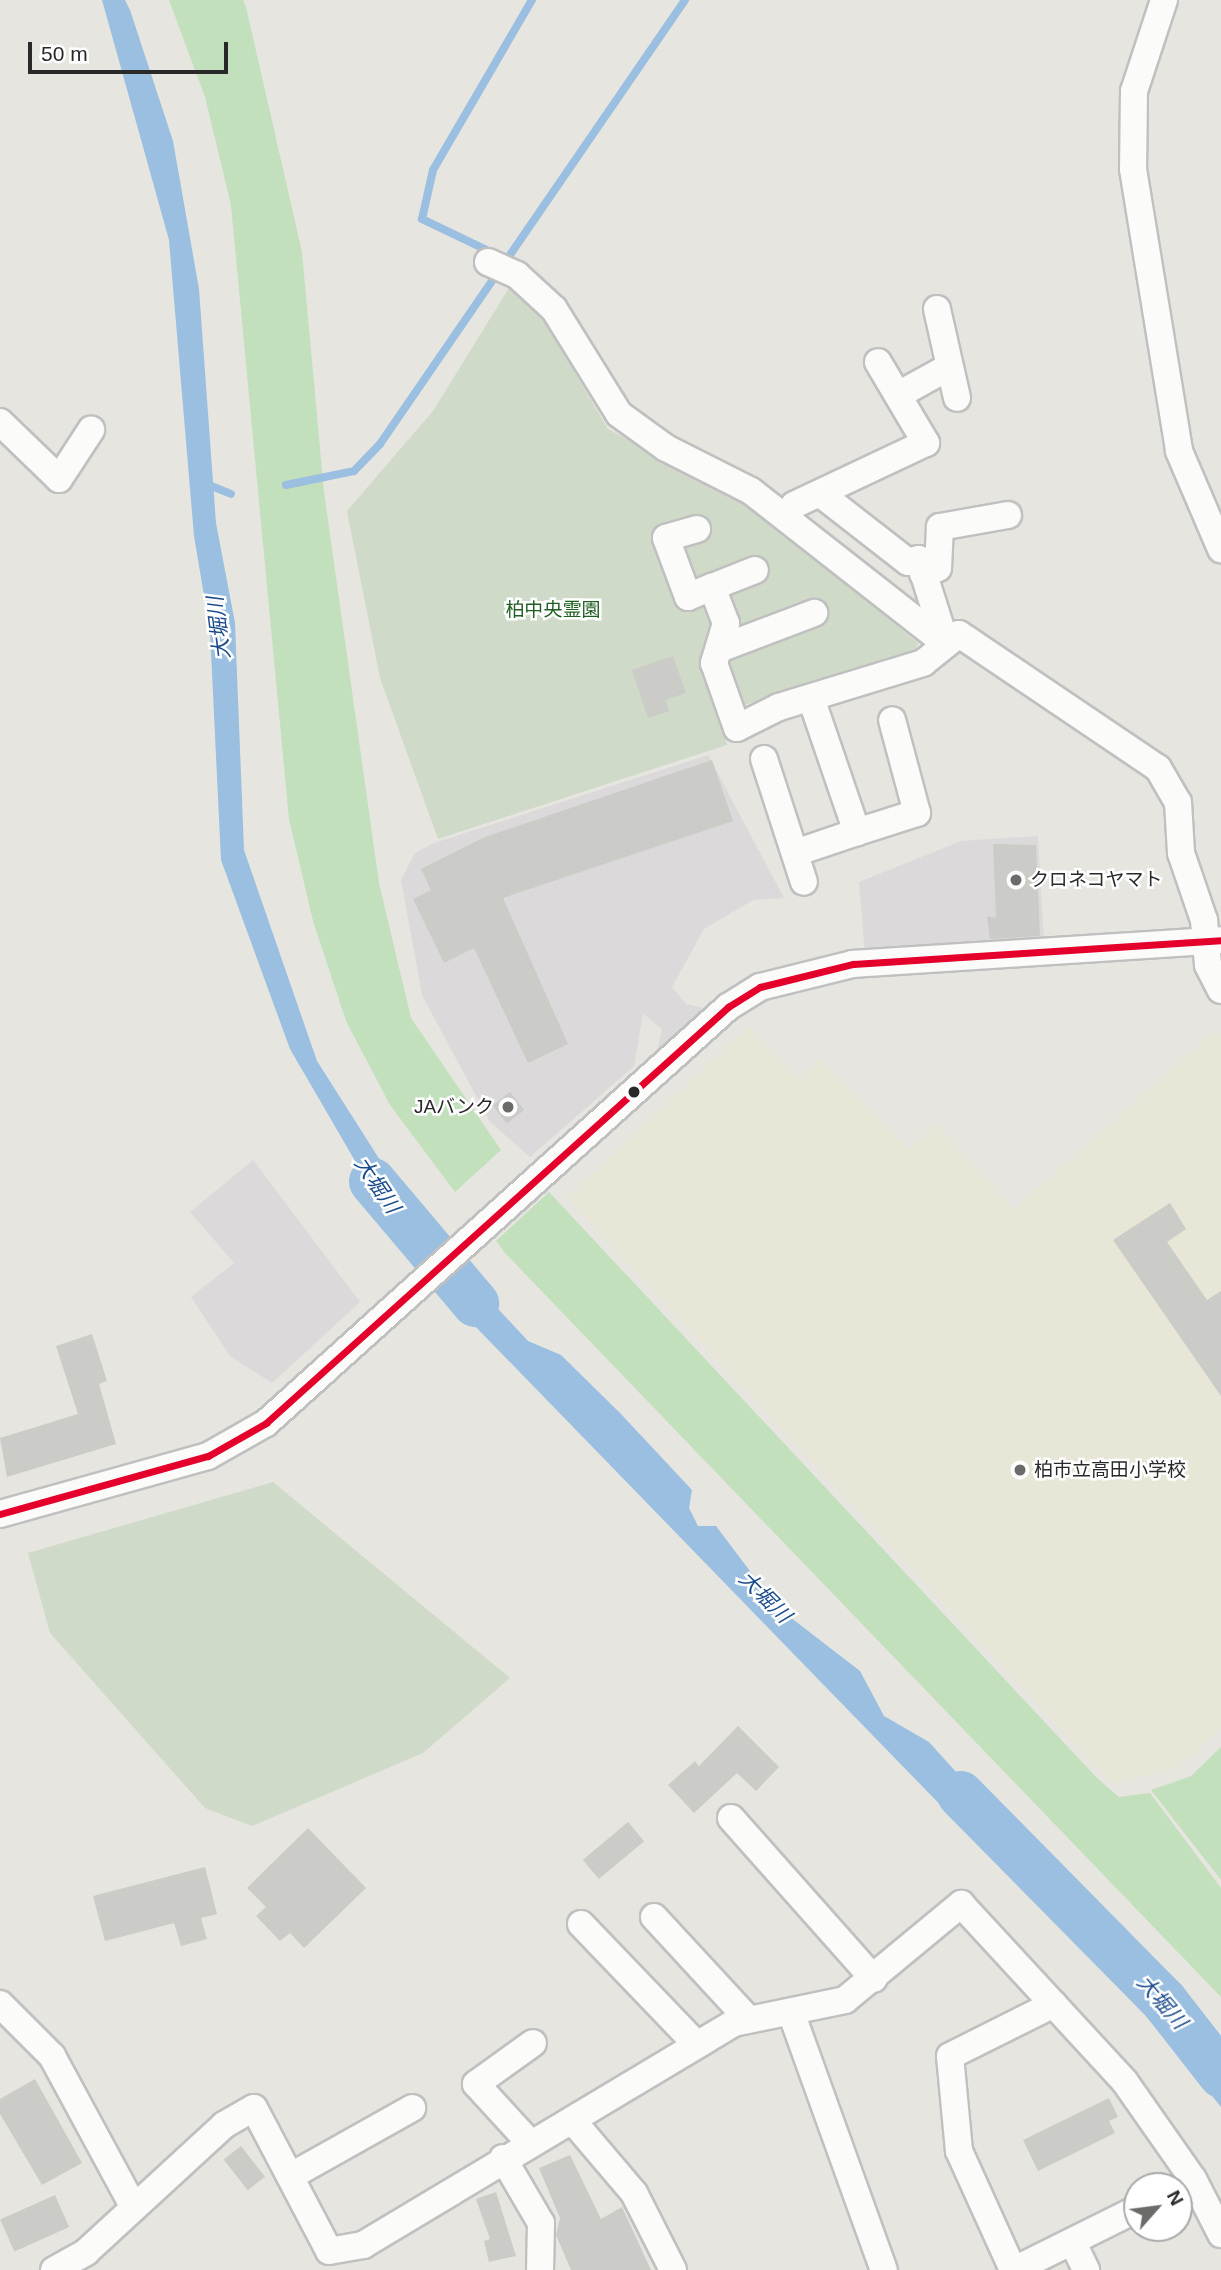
<!DOCTYPE html>
<html>
<head>
<meta charset="utf-8">
<style>
	body { margin:0 }
	#map { position:relative; width:1221px; height:2270px; overflow:hidden; background:#e6e5e0; font-family:Arial,"Noto Sans JP",sans-serif }
	div>[style] { position:absolute }
	.industrial>* { inset:0; background:#dcd9db }
	.education>* { inset:0; background:#e8e6d6 }
	.green>* { inset:0; background:#c2e0bc }
	.cemetery>* { inset:0; background:#cfdbc8 }
	.water>* { inset:0; background:#9abfe1 }
	.stream>* { height:8px; margin:-4px; padding:0 4px; transform-origin:4px; border-radius:4px; background:#9abfe1 }
	.river>* { height:47px; margin:-23.5px; padding:0 23.5px; transform-origin:23.5px; border-radius:23.5px; background:#9abfe1 }
	.building>* { inset:0; background:#cbcbc7; transform-origin:0 0 }
	.roads { filter:drop-shadow(2px 0 #c1c0c0) drop-shadow(-2px 0 #c1c0c0) drop-shadow(0 2px #c1c0c0) drop-shadow(0 -2px #c1c0c0) }
	.minor>* { height:26px; margin:-13px; padding:0 13px; transform-origin:13px; border-radius:13px; background:#fbfbfa }
	.bus-1>* { height:7px; margin:-3.5px; padding:0 3.5px; transform-origin:3.5px; border-radius:3.5px; background:#e4002b }
	.dots>* { width:19px; height:19px; translate:-50% -50%; box-sizing:border-box; border:4px solid #fff; border-radius:50% }
	span { translate:-50% -50%; white-space:nowrap; text-align:center; line-height:1.15; -webkit-text-stroke:5px #fff; paint-order:stroke }
	.park-label { font-size:19px; color:#205f22 }
	.poi-label { font-size:19px; color:#292929 }
	.left { translate:0 -50%; text-align:left }
	.right { translate:-100% -50%; text-align:right }
	.water-label { font-size:21px; color:#1a4b8c; font-style:italic }
	.north { position:absolute; left:1123px; top:2172px; width:70px; height:70px; box-sizing:border-box; background:#fff; border:2px solid #a9a9a9; border-radius:50%; rotate:62deg; font-size:19px; font-weight:700; line-height:28px; text-align:center; color:#292929 }
	.north::after { content:''; display:block; margin:auto; width:24px; height:32px; background:#6b6b69; clip-path:polygon(50% 0,100% 100%,50% 72%,0 100%) }
	.scale { position:absolute; left:28px; top:42px; width:200px; height:32px; box-sizing:border-box; border:4px solid #292929; border-top:0; padding-left:9px; font-size:21px; line-height:24px; white-space:nowrap; color:#292929; -webkit-text-stroke:5px #fff; paint-order:stroke }
</style>
</head>
<body>
<div id="map">
	<div class="industrial">
		<div style="clip-path:polygon(708px 755px,784px 898px,753px 900px,704px 929px,672px 987px,686px 1004px,709px 1009px,658px 1049px,662px 1029px,643px 1014px,634px 1066px,530px 1157px,490px 1122px,422px 995px,401px 880px,415px 853px,434px 843px)"></div>
		<div style="clip-path:polygon(1038px 836px,1044px 944px,865px 955px,859px 882px,961px 841px)"></div>
		<div style="clip-path:polygon(253px 1160px,360px 1302px,272px 1383px,230px 1356px,191px 1297px,234px 1263px,190px 1212px)"></div>
	</div>
	<div class="education">
		<div style="clip-path:polygon(748px 1027px,798px 1080px,819px 1060px,909px 1149px,936px 1124px,1013px 1210px,1216px 1030px,1221px 1036px,1221px 1729px,1179px 1768px,1112px 1784px,567px 1198px)"></div>
	</div>
	<div class="green">
		<div style="clip-path:polygon(169px 0,243px 0,246px 7px,302px 252px,324px 492px,379px 883px,411px 1018px,501px 1150px,455px 1192px,390px 1105px,346px 1021px,313px 921px,289px 819px,231px 205px,205px 97px)"></div>
		<div style="clip-path:polygon(549px 1192px,1097px 1778px,1119px 1797px,1150px 1793px,1221px 1888px,1221px 1997px,505px 1253px,496px 1241px)"></div>
		<div style="clip-path:polygon(1221px 1747px,1221px 1880px,1151px 1790px,1191px 1776px)"></div>
	</div>
	<div class="cemetery">
		<div style="clip-path:polygon(509px 288px,545px 322px,608px 429px,749px 503px,918px 643px,915px 653px,718px 713px,727px 745px,438px 839px,380px 678px,347px 511px,433px 411px)"></div>
		<div style="clip-path:polygon(273px 1482px,510px 1678px,423px 1753px,252px 1826px,205px 1808px,50px 1633px,28px 1553px)"></div>
	</div>
	<div class="water">
		<div style="clip-path:polygon(102px 0,125px 0,130px 10px,173px 141px,199px 289px,216px 523px,235px 623px,244px 850px,317px 1061px,420px 1223px,401px 1240px,290px 1049px,221px 860px,210px 631px,194px 536px,169px 240px)"></div>
		<div style="clip-path:polygon(458px 1266px,528px 1341px,561px 1355px,620px 1413px,692px 1490px,689px 1508px,698px 1526px,716px 1526px,759px 1583px,782px 1596px,790px 1617px,860px 1671px,884px 1716px,929px 1742px,1012px 1834px,990px 1856px,436px 1286px)"></div>
		<div style="clip-path:polygon(1033px 1857px,1108px 1934px,1221px 2075px,1221px 2107px,1096px 1953px,1016px 1873px)"></div>
	</div>
	<div class="stream">
		<div style="left:493px;top:253px;width:79px;rotate:-154.4deg"></div>
		<div style="left:422px;top:219px;width:50px;rotate:-77.3deg"></div>
		<div style="left:433px;top:170px;width:197px;rotate:-59.8deg"></div>
		<div style="left:204px;top:483px;width:29px;rotate:22deg"></div>
		<div style="left:286px;top:485px;width:69px;rotate:-11.6deg"></div>
		<div style="left:354px;top:471px;width:37px;rotate:-46deg"></div>
		<div style="left:380px;top:444px;width:539px;rotate:-55.51deg"></div>
	</div>
	<div class="river">
		<div style="left:372px;top:1181px;width:160px;rotate:49.8deg"></div>
		<div style="left:960px;top:1794px;width:291px;rotate:45.4deg"></div>
		<div style="left:1164px;top:2001px;width:93px;rotate:52deg"></div>
	</div>
	<div class="building">
		<div style="clip-path:polygon(673px 656px,686px 693px,665px 700px,669px 711px,648px 718px,632px 670px)"></div>
		<div style="clip-path:polygon(712px 760px,733px 821px,503px 898px,568px 1044px,528px 1063px,474px 948px,444px 963px,413px 899px,431px 890px,421px 869px,485px 837px)"></div>
		<div style="clip-path:polygon(993px 844px,1036px 845px,1040px 936px,990px 939px,987px 916px,996px 918px)"></div>
		<div style="left:510px;top:1092px;width:23px;height:22px;rotate:52deg"></div>
		<div style="clip-path:polygon(1170px 1203px,1186px 1229px,1167px 1242px,1207px 1300px,1221px 1291px,1221px 1396px,1113px 1240px)"></div>
		<div style="clip-path:polygon(92px 1334px,107px 1381px,99px 1384px,116px 1444px,7px 1477px,0 1438px,78px 1414px,56px 1346px)"></div>
		<div style="clip-path:polygon(738px 1726px,779px 1767px,756px 1791px,737px 1773px,694px 1813px,668px 1785px,695px 1761px,699px 1766px)"></div>
		<div style="left:628px;top:1822px;width:25px;height:59px;rotate:50deg"></div>
		<div style="clip-path:polygon(308px 1828px,366px 1888px,304px 1948px,290px 1933px,280px 1941px,256px 1916px,266px 1907px,247px 1888px)"></div>
		<div style="clip-path:polygon(205px 1867px,217px 1914px,201px 1918px,207px 1939px,181px 1946px,174px 1923px,105px 1941px,93px 1896px)"></div>
		<div style="clip-path:polygon(35px 2079px,82px 2163px,42px 2185px,0 2114px,0 2099px)"></div>
		<div style="clip-path:polygon(1109px 2098px,1118px 2117px,1109px 2121px,1115px 2133px,1038px 2171px,1023px 2140px)"></div>
		<div style="left:241px;top:2146px;width:39px;height:22px;rotate:52deg"></div>
		<div style="clip-path:polygon(570px 2155px,601px 2219px,622px 2207px,651px 2270px,571px 2270px,556px 2235px,560px 2218px,539px 2168px)"></div>
		<div style="clip-path:polygon(496px 2192px,516px 2256px,489px 2262px,484px 2241px,490px 2239px,476px 2199px)"></div>
		<div style="left:55px;top:2195px;width:35px;height:60px;rotate:66deg"></div>
	</div>
	<div class="roads">
		<div class="minor">
			<div style="left:1164px;top:0;width:96px;rotate:108.2deg"></div>
			<div style="left:1134px;top:91px;width:78px;rotate:90.7deg"></div>
			<div style="left:1133px;top:169px;width:286px;rotate:80.7deg"></div>
			<div style="left:1179px;top:451px;width:107px;rotate:66.8deg"></div>
			<div style="left:488px;top:262px;width:32px;rotate:24deg"></div>
			<div style="left:517px;top:275px;width:50px;rotate:42.6deg"></div>
			<div style="left:554px;top:309px;width:123px;rotate:58.2deg"></div>
			<div style="left:619px;top:414px;width:58px;rotate:35.9deg"></div>
			<div style="left:666px;top:448px;width:95px;rotate:26.8deg"></div>
			<div style="left:751px;top:491px;width:248px;rotate:38.1deg"></div>
			<div style="left:937px;top:309px;width:91px;rotate:77.3deg"></div>
			<div style="left:900px;top:394px;width:56px;rotate:-28.9deg"></div>
			<div style="left:0;top:422px;width:82px;rotate:44deg"></div>
			<div style="left:59px;top:479px;width:59px;rotate:-56.9deg"></div>
			<div style="left:822px;top:495px;width:109px;rotate:37.9deg"></div>
			<div style="left:908px;top:562px;width:11px;rotate:-15deg"></div>
			<div style="left:919px;top:559px;width:89px;rotate:72.4deg"></div>
			<div style="left:794px;top:505px;width:146px;rotate:-25.2deg"></div>
			<div style="left:926px;top:443px;width:94px;rotate:-120.7deg"></div>
			<div style="left:697px;top:529px;width:32px;rotate:164deg"></div>
			<div style="left:666px;top:538px;width:63px;rotate:69.6deg"></div>
			<div style="left:688px;top:597px;width:26px;rotate:-23deg"></div>
			<div style="left:712px;top:587px;width:39px;rotate:69deg"></div>
			<div style="left:726px;top:623px;width:42px;rotate:106.7deg"></div>
			<div style="left:714px;top:663px;width:69px;rotate:70.5deg"></div>
			<div style="left:737px;top:728px;width:47px;rotate:-26.6deg"></div>
			<div style="left:779px;top:707px;width:151px;rotate:-17deg"></div>
			<div style="left:923px;top:663px;width:46px;rotate:-38.9deg"></div>
			<div style="left:959px;top:634px;width:240px;rotate:34deg"></div>
			<div style="left:1158px;top:768px;width:39px;rotate:60deg"></div>
			<div style="left:1178px;top:802px;width:51px;rotate:86.6deg"></div>
			<div style="left:1181px;top:853px;width:71px;rotate:71.1deg"></div>
			<div style="left:1204px;top:920px;width:45px;rotate:84.9deg"></div>
			<div style="left:1208px;top:965px;width:28px;rotate:63deg"></div>
			<div style="left:923px;top:574px;width:16px;rotate:-22deg"></div>
			<div style="left:938px;top:568px;width:41px;rotate:-87.2deg"></div>
			<div style="left:940px;top:527px;width:69px;rotate:-10deg"></div>
			<div style="left:712px;top:587px;width:46px;rotate:-21.6deg"></div>
			<div style="left:719px;top:649px;width:102px;rotate:-20.8deg"></div>
			<div style="left:811px;top:698px;width:142px;rotate:71.1deg"></div>
			<div style="left:857px;top:832px;width:63px;rotate:-17.6deg"></div>
			<div style="left:917px;top:813px;width:96px;rotate:-105deg"></div>
			<div style="left:764px;top:759px;width:129px;rotate:72deg"></div>
			<div style="left:798px;top:852px;width:62px;rotate:-18.7deg"></div>
			<div style="left:0;top:1514px;width:216px;rotate:-15.6deg"></div>
			<div style="left:208px;top:1456px;width:67px;rotate:-29.6deg"></div>
			<div style="left:266px;top:1423px;width:622px;rotate:-42deg"></div>
			<div style="left:728px;top:1007px;width:38px;rotate:-32deg"></div>
			<div style="left:760px;top:987px;width:96px;rotate:-13.9deg"></div>
			<div style="left:853px;top:964px;width:369px;rotate:-3.7deg"></div>
			<div style="left:731px;top:1818px;width:215px;rotate:48.4deg"></div>
			<div style="left:654px;top:1917px;width:139px;rotate:47.3deg"></div>
			<div style="left:581px;top:1924px;width:166px;rotate:46.2deg"></div>
			<div style="left:0;top:2004px;width:74px;rotate:45deg"></div>
			<div style="left:52px;top:2056px;width:168px;rotate:61.6deg"></div>
			<div style="left:792px;top:2015px;width:271px;rotate:70.2deg"></div>
			<div style="left:572px;top:2120px;width:96px;rotate:49.7deg"></div>
			<div style="left:634px;top:2193px;width:86px;rotate:63.1deg"></div>
			<div style="left:530px;top:2143px;width:80px;rotate:-132.5deg"></div>
			<div style="left:476px;top:2084px;width:70px;rotate:-35.7deg"></div>
			<div style="left:503px;top:2158px;width:75px;rotate:59.7deg"></div>
			<div style="left:541px;top:2223px;width:47px;rotate:91.2deg"></div>
			<div style="left:291px;top:2176px;width:139px;rotate:-29.3deg"></div>
			<div style="left:1073px;top:2243px;width:30px;rotate:64deg"></div>
			<div style="left:54px;top:2270px;width:37px;rotate:-29deg"></div>
			<div style="left:86px;top:2252px;width:188px;rotate:-42.6deg"></div>
			<div style="left:224px;top:2125px;width:34px;rotate:-30deg"></div>
			<div style="left:254px;top:2108px;width:161px;rotate:62.3deg"></div>
			<div style="left:329px;top:2251px;width:35px;rotate:-10deg"></div>
			<div style="left:363px;top:2245px;width:432px;rotate:-30.9deg"></div>
			<div style="left:734px;top:2023px;width:113px;rotate:-11.7deg"></div>
			<div style="left:845px;top:2000px;width:151px;rotate:-39.6deg"></div>
			<div style="left:961px;top:1904px;width:242px;rotate:47.3deg"></div>
			<div style="left:1125px;top:2082px;width:118px;rotate:55deg"></div>
			<div style="left:1193px;top:2179px;width:62px;rotate:63deg"></div>
			<div style="left:1013px;top:2270px;width:131px;rotate:-114.4deg"></div>
			<div style="left:959px;top:2151px;width:95px;rotate:-95.4deg"></div>
			<div style="left:950px;top:2056px;width:116px;rotate:-26.6deg"></div>
			<div style="left:1014px;top:2270px;width:137px;rotate:-26.4deg"></div>
		</div>
	</div>
	<div class="bus-1">
		<div style="left:0;top:1514px;width:216px;rotate:-15.6deg"></div>
		<div style="left:208px;top:1456px;width:67px;rotate:-29.6deg"></div>
		<div style="left:266px;top:1423px;width:622px;rotate:-42deg"></div>
		<div style="left:728px;top:1007px;width:38px;rotate:-32deg"></div>
		<div style="left:760px;top:987px;width:96px;rotate:-13.9deg"></div>
		<div style="left:853px;top:964px;width:369px;rotate:-3.7deg"></div>
	</div>
	<div class="dots">
		<div style="left:1016px;top:880px;background:#6b6b69"></div>
		<div style="left:634px;top:1092px;background:#292929"></div>
		<div style="left:508px;top:1107px;background:#6b6b69"></div>
		<div style="left:1020px;top:1470px;background:#6b6b69"></div>
	</div>
	<div class="park-label">
		<span style="left:553px;top:610px">柏中央霊園</span>
	</div>
	<div class="poi-label">
		<span class="left" style="left:1030px;top:880px">クロネコヤマト</span>
		<span class="right" style="left:494px;top:1107px">JAバンク</span>
		<span class="left" style="left:1034px;top:1470px">柏市立高田小学校</span>
	</div>
	<div class="water-label">
		<span style="left:219px;top:628px;rotate:-97deg">大堀川</span>
		<span style="left:377px;top:1185px;rotate:56deg">大堀川</span>
		<span style="left:765px;top:1597px;rotate:45deg">大堀川</span>
		<span style="left:1162px;top:2002px;rotate:49deg">大堀川</span>
	</div>
	<div class="north">N</div>
	<div class="scale">50 m</div>
</div>
</body>
</html>
